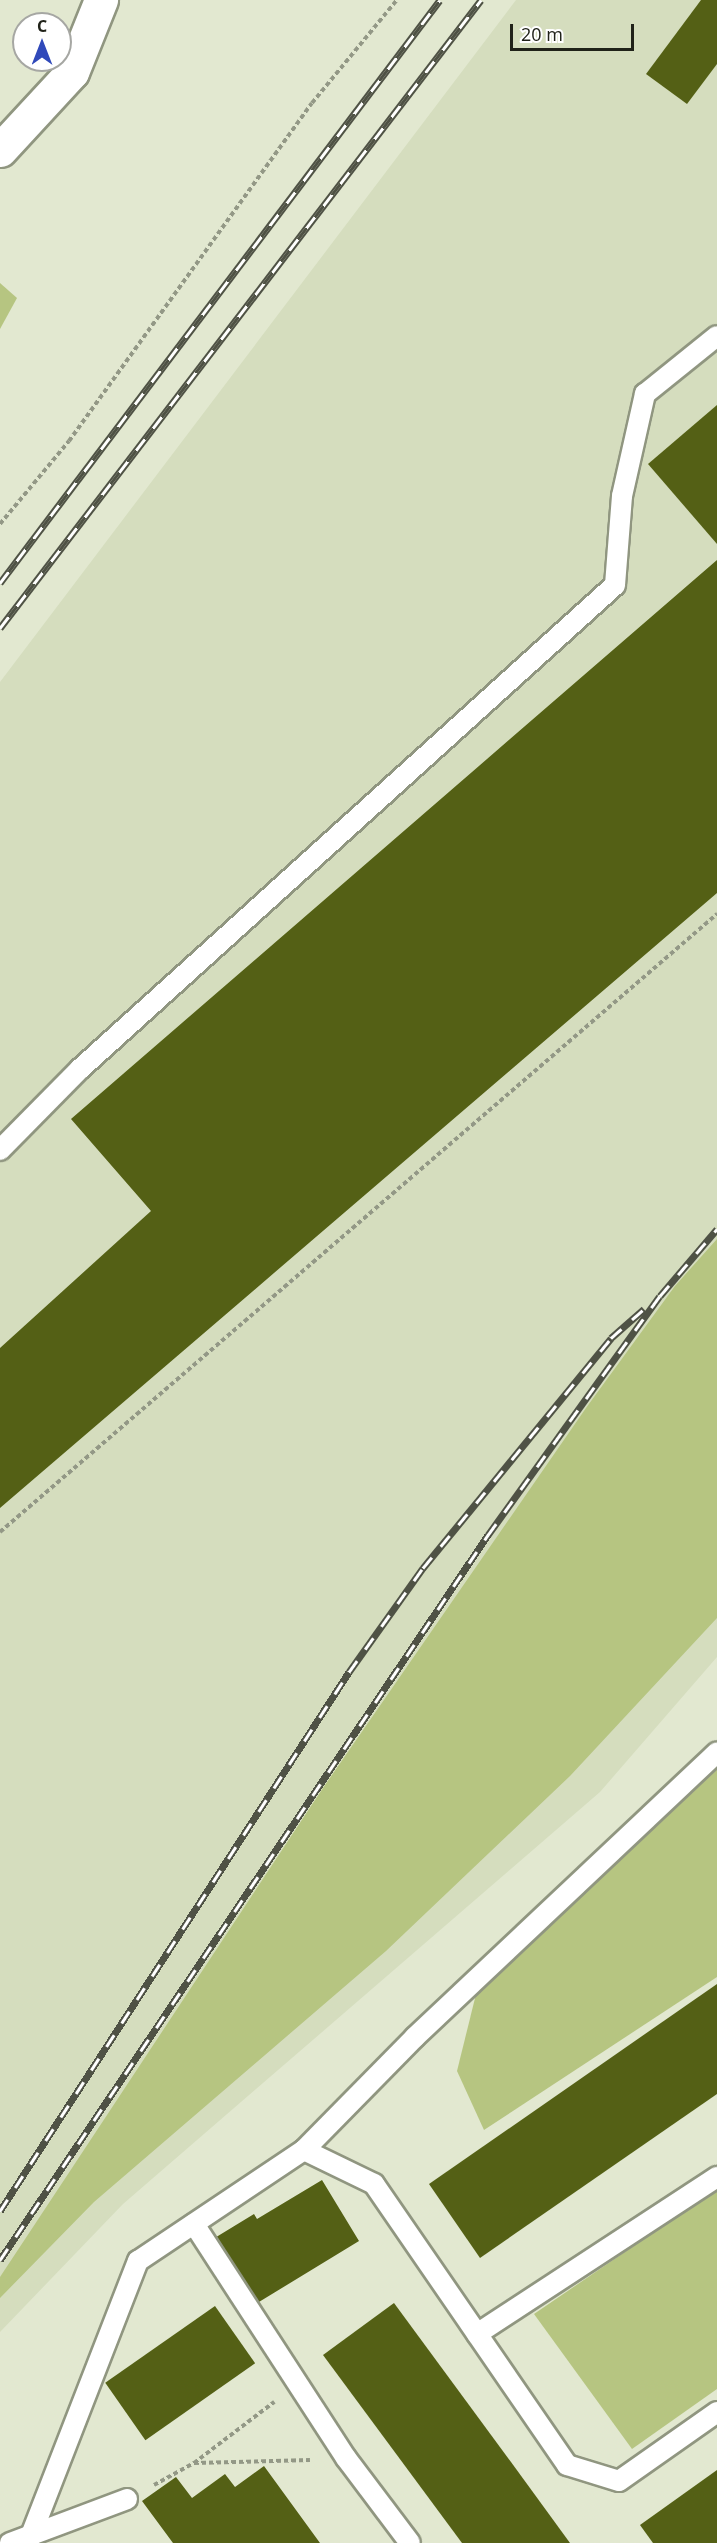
<!DOCTYPE html>
<html>
<head>
<meta charset="utf-8">
<style>
	body { margin:0 }
	#map { position:relative; width:717px; height:2543px; overflow:hidden; background:#e2e8d0; font-family:"Open Sans",sans-serif }
	div>[style] { position:absolute }
	.built>* { inset:0; background:#d5ddbe }
	.green>* { inset:0; background:#b6c581 }
	.building>* { inset:0; background:#546015; transform-origin:0 0 }
	.path>* { height:4px; margin-top:-2px; transform-origin:0; background:repeating-linear-gradient(90deg,#939886 0 4.5px,transparent 0 7.5px) }
	.roads { filter:drop-shadow(2px 0 #909680) drop-shadow(-2px 0 #909680) drop-shadow(0 2px #909680) drop-shadow(0 -2px #909680) }
	.service>* { height:20px; margin:-10px; padding:0 10px; transform-origin:10px; border-radius:10px; background:#fff }
	.minor>* { height:33px; margin:-16.5px; padding:0 16.5px; transform-origin:16.5px; border-radius:16.5px; background:#fff }
	.rail>* { height:7px; margin-top:-3.5px; transform-origin:0; background:repeating-linear-gradient(90deg,#fff 0 14px,#4f5245 0 28px); box-sizing:border-box; border-block:2px solid #4f5245 }
	span { translate:-50% -50%; white-space:nowrap; text-align:center; line-height:1.15; -webkit-text-stroke:6px #fff; paint-order:stroke }
	.north { position:absolute; left:12px; top:12px; width:60px; height:60px; box-sizing:border-box; background:#fff; border:2px solid #a6a7a3; border-radius:50%; rotate:0deg; font-size:16px; font-weight:700; line-height:24px; text-align:center; color:#202219 }
	.north::after { content:''; display:block; margin:auto; width:21px; height:27px; background:#3049ba; clip-path:polygon(50% 0,100% 100%,50% 72%,0 100%) }
	.scale { position:absolute; left:510px; top:24px; width:124px; height:27px; box-sizing:border-box; border:3px solid #202219; border-top:0; padding-left:8px; font-size:18px; line-height:21px; white-space:nowrap; color:#202219; -webkit-text-stroke:4px #fff; paint-order:stroke }
</style>
</head>
<body>
<div id="map">
	<div class="built">
		<div style="clip-path:polygon(516px 0,717px 0,717px 1657px,600px 1792px,123px 2204px,0 2332px,0 682px)"></div>
	</div>
	<div class="green">
		<div style="clip-path:polygon(0 283px,17px 298px,0 329px)"></div>
		<div style="clip-path:polygon(717px 1239px,717px 1618px,570px 1776px,386px 1951px,94px 2202px,0 2298px,0 2277px,323px 1788px,586px 1408px,675px 1286px)"></div>
		<div style="clip-path:polygon(717px 1766px,717px 1977px,484px 2130px,457px 2071px,479px 1982px)"></div>
		<div style="clip-path:polygon(717px 2189px,717px 2389px,632px 2449px,534px 2314px)"></div>
	</div>
	<div class="building">
		<div style="clip-path:polygon(701px 0,717px 0,717px 64px,687px 104px,646px 74px)"></div>
		<div style="clip-path:polygon(717px 405px,717px 544px,648px 464px)"></div>
		<div style="clip-path:polygon(717px 560px,717px 893px,0 1508px,0 1348px,151px 1211px,71px 1119px)"></div>
		<div style="clip-path:polygon(717px 1984px,717px 2094px,480px 2258px,429px 2184px)"></div>
		<div style="clip-path:polygon(322px 2180px,359px 2241px,254px 2305px,213px 2239px,254px 2214px,257px 2219px)"></div>
		<div style="clip-path:polygon(394px 2303px,511px 2462px,570px 2543px,462px 2543px,323px 2355px)"></div>
		<div style="left:215px;top:2306px;width:70px;height:134px;rotate:55deg"></div>
		<div style="clip-path:polygon(264px 2466px,320px 2543px,173px 2543px,142px 2501px,176px 2477px,192px 2498px,225px 2474px,235px 2487px)"></div>
		<div style="clip-path:polygon(717px 2470px,717px 2543px,653px 2543px,640px 2525px)"></div>
	</div>
	<div class="path">
		<div style="left:0;top:524px;width:108px;rotate:-50.3deg"></div>
		<div style="left:69px;top:441px;width:416px;rotate:-54.3deg"></div>
		<div style="left:312px;top:103px;width:134px;rotate:-50.5deg"></div>
		<div style="left:0;top:1532px;width:947px;rotate:-40.76deg"></div>
		<div style="left:194px;top:2463px;width:101px;rotate:-37.3deg"></div>
		<div style="left:154px;top:2485px;width:46px;rotate:-28.8deg"></div>
		<div style="left:194px;top:2463px;width:116px;rotate:-1.5deg"></div>
	</div>
	<div class="roads">
		<div class="service">
			<div style="left:0;top:1150px;width:114px;rotate:-45.4deg"></div>
			<div style="left:80px;top:1069px;width:721px;rotate:-42.13deg"></div>
			<div style="left:615px;top:585px;width:89px;rotate:-85.5deg"></div>
			<div style="left:622px;top:496px;width:105px;rotate:-77.3deg"></div>
			<div style="left:645px;top:394px;width:92px;rotate:-38.9deg"></div>
			<div style="left:304px;top:2150px;width:158px;rotate:-45.5deg"></div>
			<div style="left:415px;top:2037px;width:415px;rotate:-43.3deg"></div>
			<div style="left:194px;top:2224px;width:279px;rotate:57deg"></div>
			<div style="left:346px;top:2458px;width:106px;rotate:53deg"></div>
			<div style="left:477px;top:2334px;width:287px;rotate:-33.2deg"></div>
			<div style="left:10px;top:2543px;width:125px;rotate:-20.6deg"></div>
			<div style="left:28px;top:2543px;width:303px;rotate:-68.7deg"></div>
			<div style="left:138px;top:2261px;width:200px;rotate:-33.8deg"></div>
			<div style="left:304px;top:2150px;width:78px;rotate:25.9deg"></div>
			<div style="left:374px;top:2184px;width:341px;rotate:55.5deg"></div>
			<div style="left:567px;top:2465px;width:54px;rotate:17.1deg"></div>
			<div style="left:619px;top:2481px;width:120px;rotate:-35.1deg"></div>
		</div>
		<div class="minor">
			<div style="left:0;top:150px;width:106px;rotate:-47.3deg"></div>
			<div style="left:72px;top:72px;width:78px;rotate:-68.1deg"></div>
		</div>
	</div>
	<div class="rail">
		<div style="left:0;top:583px;width:730px;rotate:-52.96deg"></div>
		<div style="left:0;top:628px;width:791px;rotate:-52.55deg"></div>
		<div style="left:0;top:2211px;width:642px;rotate:-57.08deg"></div>
		<div style="left:349px;top:1672px;width:128px;rotate:-54.6deg"></div>
		<div style="left:423px;top:1568px;width:297px;rotate:-50.7deg"></div>
		<div style="left:611px;top:1338px;width:44px;rotate:-41.3deg"></div>
		<div style="left:0;top:2260px;width:874px;rotate:-56.06deg"></div>
		<div style="left:488px;top:1535px;width:294px;rotate:-54.3deg"></div>
		<div style="left:660px;top:1296px;width:88px;rotate:-49.6deg"></div>
	</div>
	<div class="north">С</div>
	<div class="scale">20 m</div>
</div>
</body>
</html>
